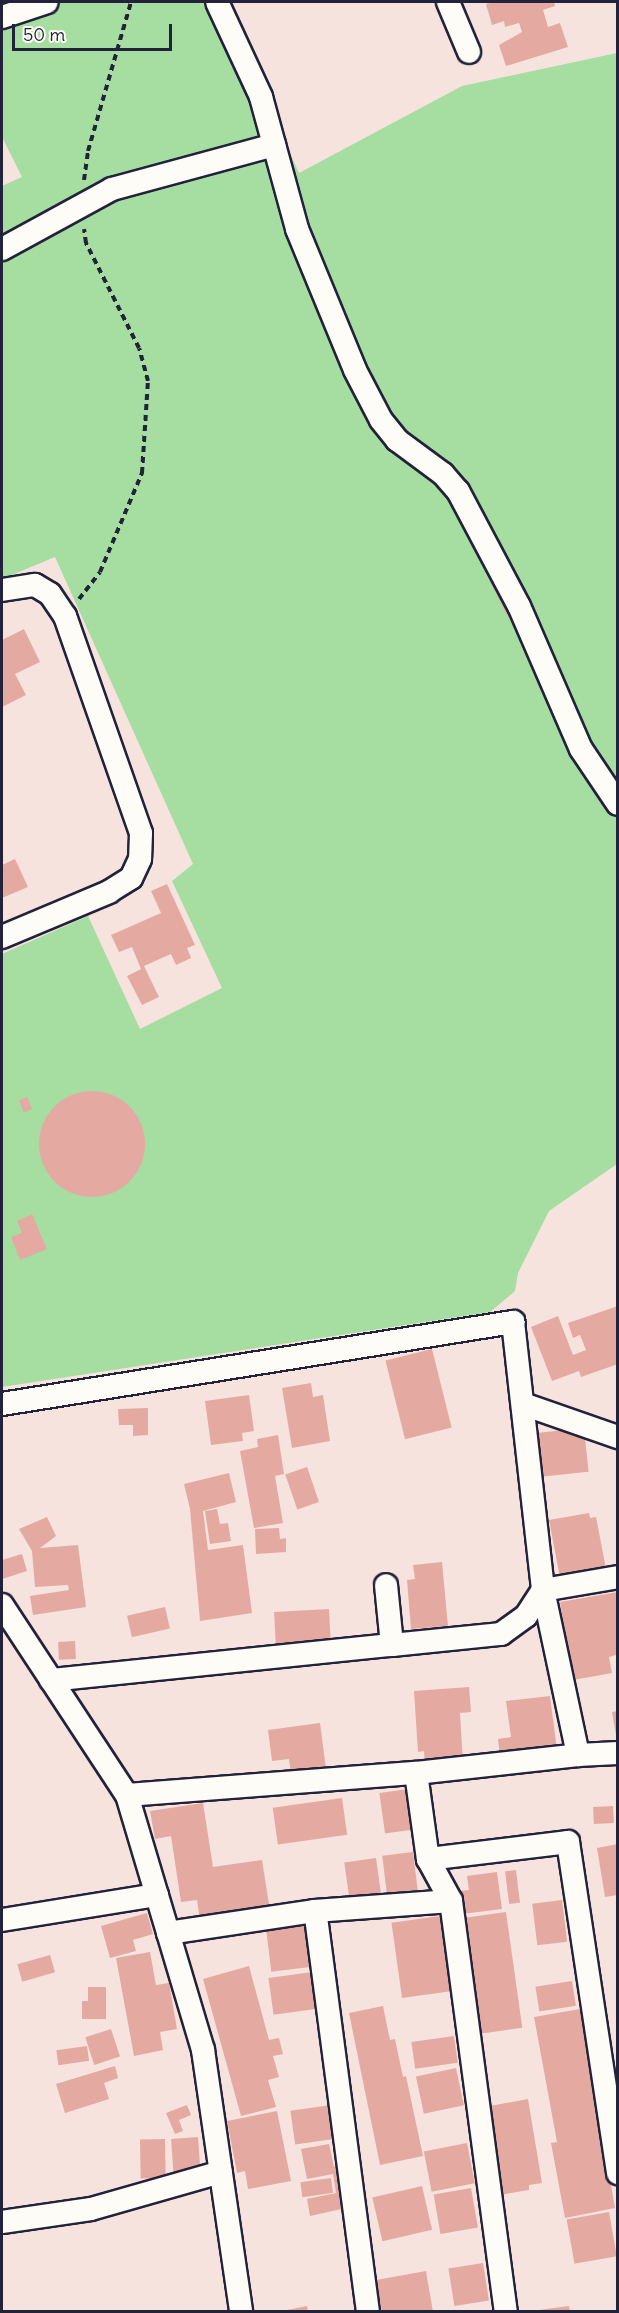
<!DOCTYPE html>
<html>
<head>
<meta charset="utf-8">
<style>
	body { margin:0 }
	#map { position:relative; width:619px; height:2313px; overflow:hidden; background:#f6e3de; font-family:Delius,sans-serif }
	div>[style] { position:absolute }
	.green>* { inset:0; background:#a6dda1 }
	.building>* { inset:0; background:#e4aaa2; transform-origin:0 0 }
	.round { border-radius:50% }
	.path>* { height:4px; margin-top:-2px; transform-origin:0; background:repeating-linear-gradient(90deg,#22223b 0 6px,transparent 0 10.5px) }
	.roads { filter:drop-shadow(2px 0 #22223b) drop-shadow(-2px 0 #22223b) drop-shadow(0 2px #22223b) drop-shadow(0 -2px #22223b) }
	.minor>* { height:22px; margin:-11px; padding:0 11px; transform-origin:11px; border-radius:11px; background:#fdfcf7 }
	span { translate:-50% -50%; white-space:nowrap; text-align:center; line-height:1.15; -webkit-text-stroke:5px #fdfcf7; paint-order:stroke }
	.frame { position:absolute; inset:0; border:3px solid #22223b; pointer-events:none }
	.scale { position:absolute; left:12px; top:24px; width:160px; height:27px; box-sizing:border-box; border:3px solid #22223b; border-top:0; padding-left:8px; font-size:18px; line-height:21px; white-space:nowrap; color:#22223b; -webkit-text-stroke:4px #fdfcf7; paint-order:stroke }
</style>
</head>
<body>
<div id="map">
	<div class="green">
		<div style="clip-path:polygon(2px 2px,221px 2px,299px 173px,462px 86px,617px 53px,617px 1164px,549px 1211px,518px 1273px,515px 1291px,490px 1312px,2px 1387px,2px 954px,88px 916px,140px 1029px,222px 988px,172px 881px,193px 864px,55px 557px,2px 579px,2px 186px,22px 177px,2px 137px)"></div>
	</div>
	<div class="building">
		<div style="clip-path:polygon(493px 2px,554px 2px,555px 6px,543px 10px,548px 27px,560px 23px,568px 47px,506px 66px,499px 45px,522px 32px,519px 23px,505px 27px,504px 21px,492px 25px,486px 4px)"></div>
		<div style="left:500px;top:577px;width:39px;height:11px;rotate:63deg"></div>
		<div style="clip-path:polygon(24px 629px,40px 662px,15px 674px,26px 695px,2px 707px,2px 640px)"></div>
		<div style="clip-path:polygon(15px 859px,28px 887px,2px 898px,2px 865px)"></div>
		<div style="clip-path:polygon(167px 884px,195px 945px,187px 948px,191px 958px,176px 965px,171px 954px,144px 966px,159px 997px,142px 1005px,127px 976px,141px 969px,132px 947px,119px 952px,111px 935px,161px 913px,151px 891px)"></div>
		<div class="round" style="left:39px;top:1091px;width:106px;height:106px"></div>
		<div style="left:27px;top:1097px;width:13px;height:9px;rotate:67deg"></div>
		<div style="clip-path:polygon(32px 1214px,47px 1249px,20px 1260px,11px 1237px,22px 1233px,17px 1221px)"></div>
		<div style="clip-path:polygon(618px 1306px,618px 1364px,581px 1377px,579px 1371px,552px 1381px,531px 1327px,558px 1316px,573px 1355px,586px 1350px,580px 1335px,573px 1338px,568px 1323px)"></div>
		<div style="left:432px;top:1349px;width:81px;height:48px;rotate:76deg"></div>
		<div style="clip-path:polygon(311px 1383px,313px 1397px,323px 1395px,330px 1441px,292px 1448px,282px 1388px)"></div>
		<div style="clip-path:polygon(249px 1395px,254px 1431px,242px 1433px,243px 1441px,211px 1445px,205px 1401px)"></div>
		<div style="clip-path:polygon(148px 1408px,148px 1435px,133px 1436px,133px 1425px,119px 1425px,118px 1409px)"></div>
		<div style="left:584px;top:1428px;width:44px;height:50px;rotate:84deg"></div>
		<div style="clip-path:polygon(278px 1435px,284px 1474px,275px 1476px,283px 1523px,254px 1528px,240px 1451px,258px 1447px,257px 1439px)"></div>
		<div style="left:307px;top:1467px;width:37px;height:23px;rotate:71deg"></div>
		<div style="clip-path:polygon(229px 1473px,236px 1502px,203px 1511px,208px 1550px,243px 1545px,252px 1613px,200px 1621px,190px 1509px,184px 1484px)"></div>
		<div style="clip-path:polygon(217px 1509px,220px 1524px,228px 1523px,231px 1541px,210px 1544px,205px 1511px)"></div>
		<div style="clip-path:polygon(589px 1513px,590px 1518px,596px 1517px,607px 1574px,561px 1583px,549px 1520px)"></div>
		<div style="clip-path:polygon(47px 1517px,56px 1536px,40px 1548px,78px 1545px,86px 1607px,33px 1615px,30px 1596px,69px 1590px,68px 1585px,35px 1587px,32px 1551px,19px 1529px)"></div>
		<div style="clip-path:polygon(279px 1528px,280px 1539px,286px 1538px,286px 1552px,256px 1554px,255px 1529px)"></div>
		<div style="clip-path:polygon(22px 1554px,27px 1571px,2px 1579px,2px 1560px)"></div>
		<div style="clip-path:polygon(442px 1562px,448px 1626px,411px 1629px,407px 1580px,415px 1579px,413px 1565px)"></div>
		<div style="clip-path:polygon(618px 1592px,616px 1655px,609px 1657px,612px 1673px,573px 1680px,560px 1602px)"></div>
		<div style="left:165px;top:1607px;width:22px;height:39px;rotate:77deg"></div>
		<div style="left:329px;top:1609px;width:38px;height:55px;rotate:87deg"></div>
		<div style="left:75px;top:1641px;width:18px;height:17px;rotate:87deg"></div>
		<div style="clip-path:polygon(469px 1687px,471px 1712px,460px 1713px,463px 1763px,425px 1766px,424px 1751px,418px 1752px,414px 1691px)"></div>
		<div style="clip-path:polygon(550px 1696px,557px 1750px,500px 1757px,498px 1739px,511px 1737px,506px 1701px)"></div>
		<div style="clip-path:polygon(618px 1711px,618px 1735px,616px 1735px,612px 1712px)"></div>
		<div style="clip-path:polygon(320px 1723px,326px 1769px,291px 1774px,289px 1759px,272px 1761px,268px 1730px)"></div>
		<div style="left:415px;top:1788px;width:41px;height:36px;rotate:82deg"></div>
		<div style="left:342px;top:1798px;width:37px;height:70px;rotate:82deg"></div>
		<div style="clip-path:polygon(203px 1803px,213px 1867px,262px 1860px,270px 1911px,200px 1921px,197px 1900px,181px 1902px,171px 1836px,155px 1839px,150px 1811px)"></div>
		<div style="left:613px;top:1806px;width:17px;height:20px;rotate:87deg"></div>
		<div style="clip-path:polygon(618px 1844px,618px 1895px,605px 1897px,597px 1848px)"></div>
		<div style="left:413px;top:1852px;width:38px;height:31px;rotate:83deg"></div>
		<div style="left:376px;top:1858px;width:35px;height:32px;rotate:82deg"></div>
		<div style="left:516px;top:1870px;width:33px;height:11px;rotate:83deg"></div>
		<div style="clip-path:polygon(497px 1872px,502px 1909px,462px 1914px,459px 1891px,469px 1890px,467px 1876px)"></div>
		<div style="left:562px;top:1900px;width:42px;height:30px;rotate:83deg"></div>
		<div style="left:506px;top:1912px;width:117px;height:45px;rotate:82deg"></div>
		<div style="clip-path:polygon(147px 1913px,153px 1934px,133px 1940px,136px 1951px,110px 1958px,101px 1926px)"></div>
		<div style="left:440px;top:1916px;width:76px;height:49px;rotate:82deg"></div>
		<div style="left:307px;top:1926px;width:41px;height:41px;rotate:83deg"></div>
		<div style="clip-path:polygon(150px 1952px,156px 1985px,169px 1983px,177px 2029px,160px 2032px,163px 2050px,134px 2056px,116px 1958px)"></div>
		<div style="left:50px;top:1955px;width:18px;height:34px;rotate:74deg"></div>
		<div style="clip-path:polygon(249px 1966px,269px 2040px,279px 2038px,283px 2054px,273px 2056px,279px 2077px,268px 2080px,276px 2107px,241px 2116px,203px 1979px)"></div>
		<div style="left:312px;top:1972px;width:37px;height:44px;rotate:82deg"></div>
		<div style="left:572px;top:1981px;width:25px;height:37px;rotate:81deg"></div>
		<div style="clip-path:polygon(88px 1987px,106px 1987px,106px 2019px,82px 2019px,82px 2001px,88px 2001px)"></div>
		<div style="clip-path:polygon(383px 2006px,390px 2040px,395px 2039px,403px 2077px,406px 2076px,423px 2156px,380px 2165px,349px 2013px)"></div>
		<div style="clip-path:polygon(580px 2009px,615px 2208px,565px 2218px,551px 2143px,557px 2142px,534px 2017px)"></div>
		<div style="left:111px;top:2029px;width:29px;height:27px;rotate:72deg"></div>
		<div style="left:454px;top:2036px;width:27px;height:43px;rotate:82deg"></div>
		<div style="left:87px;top:2046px;width:15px;height:31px;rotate:82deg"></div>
		<div style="clip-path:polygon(115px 2066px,118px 2078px,104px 2083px,109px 2099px,65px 2113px,56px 2084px)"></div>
		<div style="left:456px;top:2068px;width:38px;height:41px;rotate:78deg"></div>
		<div style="clip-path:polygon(528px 2099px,542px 2183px,529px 2185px,529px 2190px,500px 2195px,485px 2107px)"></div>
		<div style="clip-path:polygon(187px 2105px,191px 2115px,179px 2120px,183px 2131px,175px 2134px,166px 2113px)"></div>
		<div style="left:331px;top:2105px;width:34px;height:41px;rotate:82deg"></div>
		<div style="clip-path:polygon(277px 2111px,291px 2181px,248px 2189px,245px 2171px,237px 2173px,227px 2121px)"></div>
		<div style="left:198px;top:2137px;width:39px;height:27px;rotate:86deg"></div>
		<div style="left:165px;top:2139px;width:39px;height:25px;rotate:89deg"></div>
		<div style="left:467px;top:2143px;width:41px;height:44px;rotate:79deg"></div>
		<div style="clip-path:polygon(329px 2144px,334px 2167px,338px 2166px,346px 2208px,310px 2216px,307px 2199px,336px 2193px,333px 2174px,307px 2179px,301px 2149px)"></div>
		<div style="left:331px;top:2178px;width:15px;height:31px;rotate:82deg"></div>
		<div style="left:422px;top:2186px;width:45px;height:51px;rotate:77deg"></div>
		<div style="left:471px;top:2188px;width:40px;height:38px;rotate:80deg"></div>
		<div style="left:609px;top:2212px;width:45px;height:43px;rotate:80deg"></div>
		<div style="left:483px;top:2263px;width:38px;height:35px;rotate:81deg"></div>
		<div style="clip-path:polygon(426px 2271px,433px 2312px,382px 2312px,376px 2280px)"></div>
		<div style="clip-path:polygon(307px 2306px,308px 2312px,287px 2312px,287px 2310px)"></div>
		<div style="clip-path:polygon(569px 2306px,570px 2312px,540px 2312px,539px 2310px)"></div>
	</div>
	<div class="path">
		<div style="left:84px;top:180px;width:29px;rotate:-82deg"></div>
		<div style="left:88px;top:151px;width:155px;rotate:-73.9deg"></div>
		<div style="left:79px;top:599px;width:34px;rotate:-52deg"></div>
		<div style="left:100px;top:572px;width:108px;rotate:-67deg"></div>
		<div style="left:142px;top:473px;width:92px;rotate:-86.3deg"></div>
		<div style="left:148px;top:381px;width:34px;rotate:-105deg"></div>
		<div style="left:139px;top:348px;width:118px;rotate:-116.8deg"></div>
		<div style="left:86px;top:243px;width:14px;rotate:-98deg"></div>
	</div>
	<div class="roads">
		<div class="minor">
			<div style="left:217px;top:2px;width:105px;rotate:65.1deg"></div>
			<div style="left:261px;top:97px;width:137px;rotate:74.7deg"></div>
			<div style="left:297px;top:229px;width:152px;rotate:67.6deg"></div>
			<div style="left:355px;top:370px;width:56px;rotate:62.5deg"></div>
			<div style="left:381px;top:420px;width:26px;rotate:51deg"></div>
			<div style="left:397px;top:440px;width:57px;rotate:36.5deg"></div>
			<div style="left:443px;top:474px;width:23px;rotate:49deg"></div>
			<div style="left:458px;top:491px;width:130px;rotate:62.1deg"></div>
			<div style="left:519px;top:606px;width:156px;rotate:66.6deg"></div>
			<div style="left:581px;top:749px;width:66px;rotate:56.1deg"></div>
			<div style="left:448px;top:2px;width:54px;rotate:67.2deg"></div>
			<div style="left:2px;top:17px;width:47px;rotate:-18.4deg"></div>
			<div style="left:2px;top:249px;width:125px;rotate:-28.6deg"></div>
			<div style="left:112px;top:189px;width:168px;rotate:-15.2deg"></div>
			<div style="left:2px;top:590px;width:33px;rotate:-9deg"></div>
			<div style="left:35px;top:585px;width:17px;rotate:31deg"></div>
			<div style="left:50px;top:594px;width:27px;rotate:56deg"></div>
			<div style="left:65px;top:616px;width:230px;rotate:70.7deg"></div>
			<div style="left:141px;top:833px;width:26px;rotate:92deg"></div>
			<div style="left:140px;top:859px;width:21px;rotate:115deg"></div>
			<div style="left:131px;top:878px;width:26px;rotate:148deg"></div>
			<div style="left:109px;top:892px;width:116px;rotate:157.2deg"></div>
			<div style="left:2px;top:1404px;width:518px;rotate:-9.12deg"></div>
			<div style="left:513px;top:1322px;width:270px;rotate:83.6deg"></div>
			<div style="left:543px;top:1590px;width:169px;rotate:78deg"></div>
			<div style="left:578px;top:1755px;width:40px;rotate:-2.9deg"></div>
			<div style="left:523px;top:1404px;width:101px;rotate:19.2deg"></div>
			<div style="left:2px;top:1605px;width:227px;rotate:56.7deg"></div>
			<div style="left:127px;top:1795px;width:266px;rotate:73.4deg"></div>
			<div style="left:203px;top:2050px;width:265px;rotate:81.7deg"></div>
			<div style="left:392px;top:1645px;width:110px;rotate:-5.8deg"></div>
			<div style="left:501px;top:1634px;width:31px;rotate:-36deg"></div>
			<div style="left:526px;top:1616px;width:31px;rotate:-57deg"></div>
			<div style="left:543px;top:1590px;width:76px;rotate:-9.8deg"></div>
			<div style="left:51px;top:1680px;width:343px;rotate:-5.9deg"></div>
			<div style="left:392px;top:1645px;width:60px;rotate:-95.7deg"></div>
			<div style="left:416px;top:1773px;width:163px;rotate:-6.3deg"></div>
			<div style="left:127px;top:1795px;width:290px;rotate:-4.4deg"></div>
			<div style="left:416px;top:1773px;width:87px;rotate:82.1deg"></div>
			<div style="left:428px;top:1859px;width:48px;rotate:61.3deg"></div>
			<div style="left:451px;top:1901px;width:415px;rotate:82.4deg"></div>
			<div style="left:428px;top:1859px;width:141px;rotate:-6.9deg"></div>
			<div style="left:568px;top:1842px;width:335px;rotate:81.4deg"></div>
			<div style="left:2px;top:1920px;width:157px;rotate:-9.2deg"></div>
			<div style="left:168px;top:1933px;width:149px;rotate:-8.5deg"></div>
			<div style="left:2px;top:2222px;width:90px;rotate:-8.3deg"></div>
			<div style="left:91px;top:2209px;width:135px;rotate:-15.9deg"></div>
			<div style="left:368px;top:2312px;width:404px;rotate:-97.5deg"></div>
			<div style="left:315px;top:1911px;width:136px;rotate:-4.2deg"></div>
		</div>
	</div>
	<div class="frame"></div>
	<div class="scale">50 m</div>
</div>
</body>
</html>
